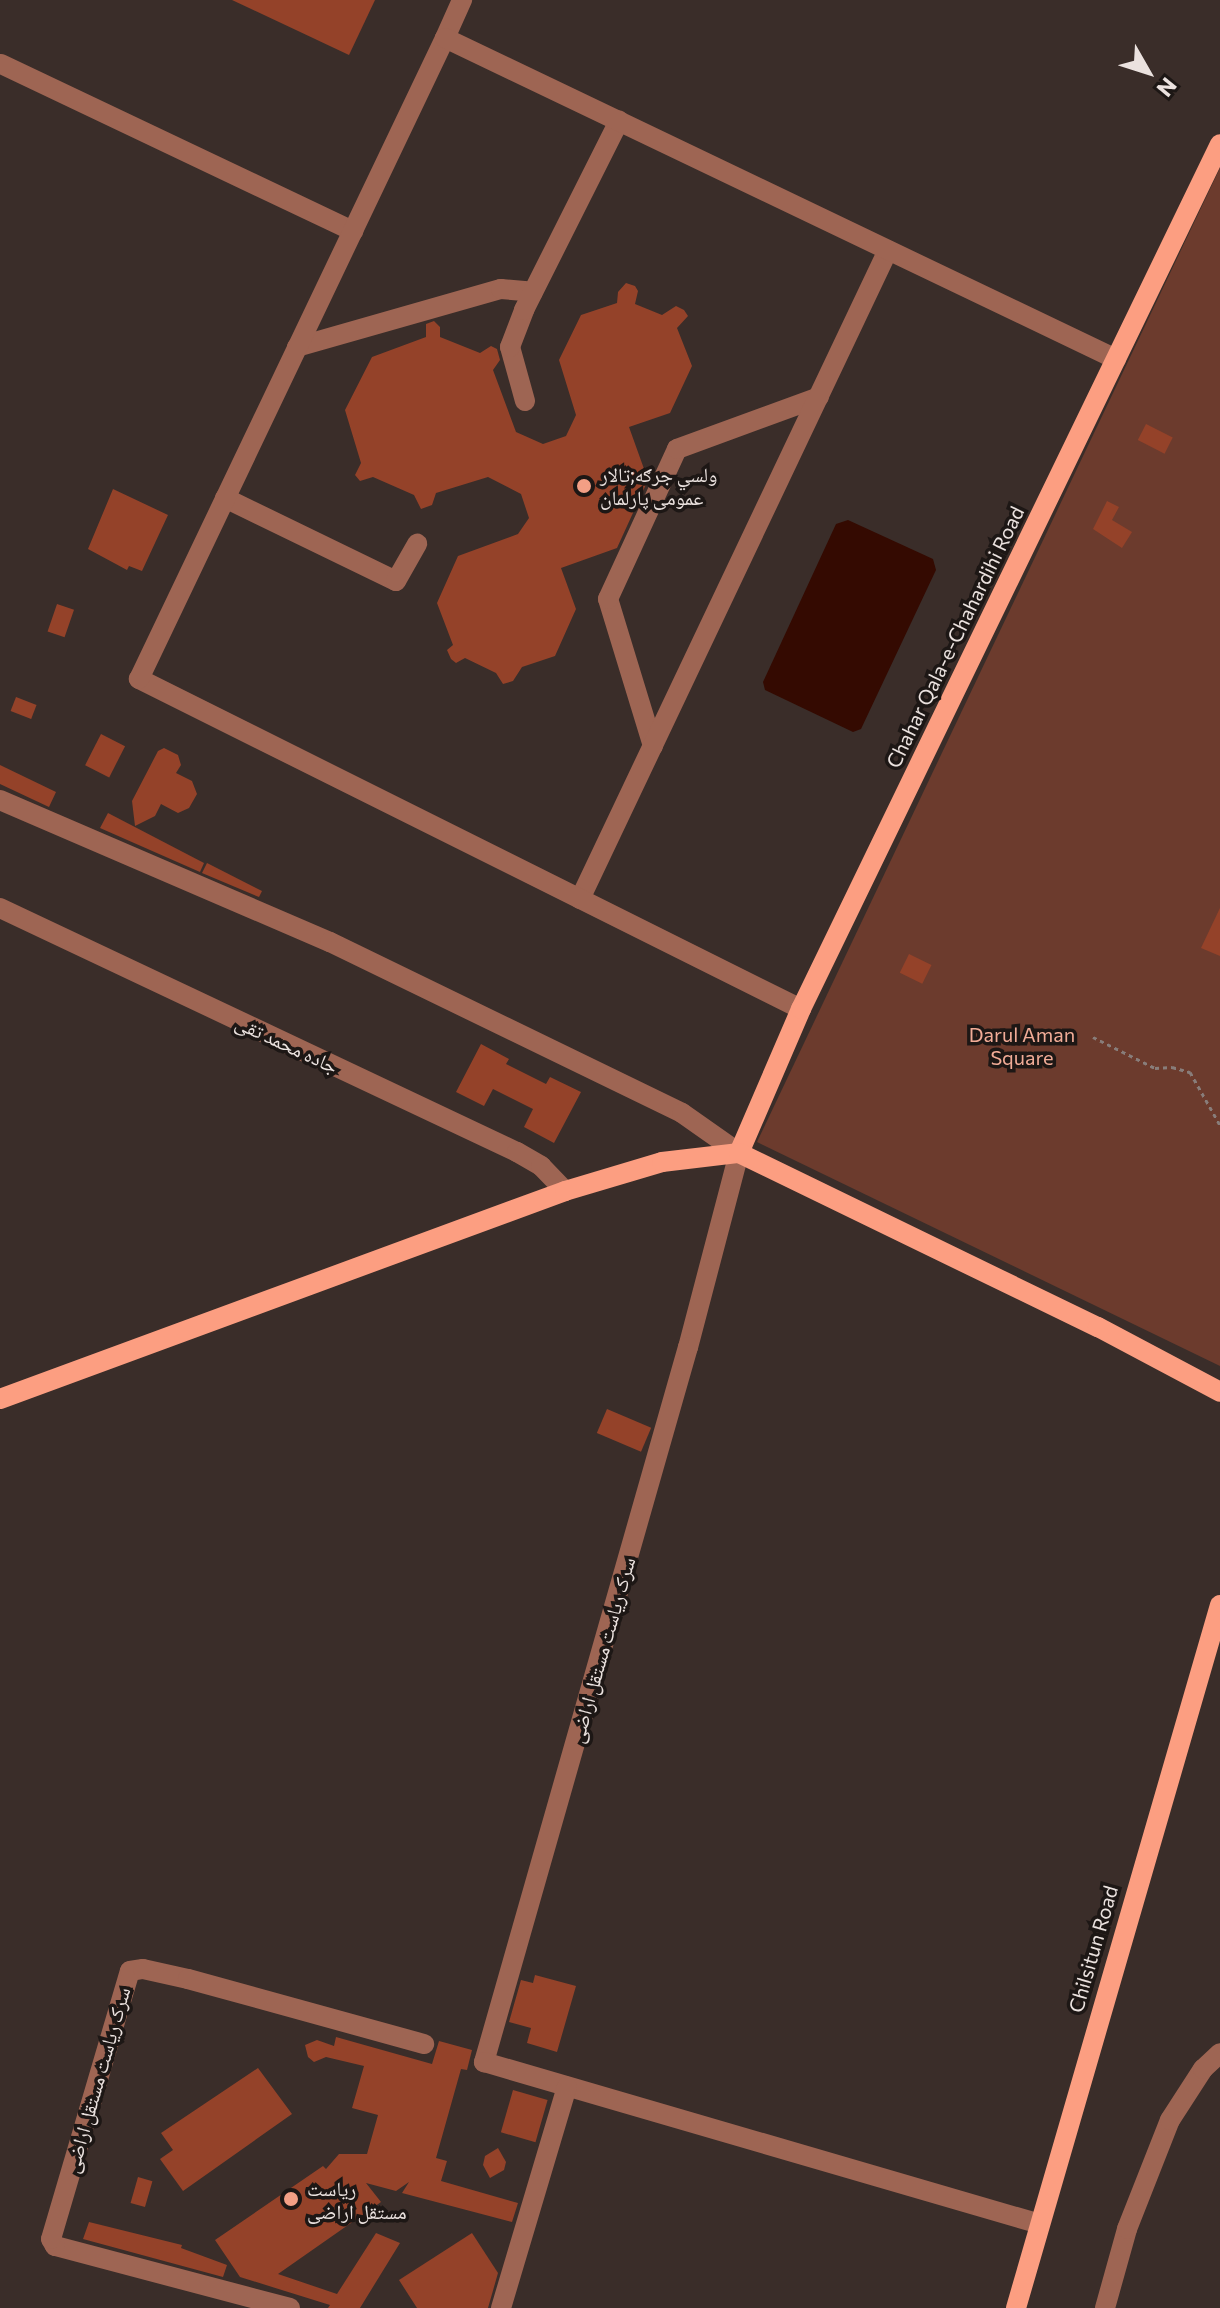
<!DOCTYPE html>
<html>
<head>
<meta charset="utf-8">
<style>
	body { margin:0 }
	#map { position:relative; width:1220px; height:2308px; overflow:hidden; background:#3a2d29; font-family:Commissioner,"Noto Naskh Arabic",sans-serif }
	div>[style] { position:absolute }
	.green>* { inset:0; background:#6c3b2d }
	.water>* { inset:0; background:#340a01 }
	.building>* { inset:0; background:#944229; transform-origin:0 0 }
	.path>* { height:3px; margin-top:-1.5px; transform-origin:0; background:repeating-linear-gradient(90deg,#887d7a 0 4px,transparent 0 8px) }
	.minor>* { height:20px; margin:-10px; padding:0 10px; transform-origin:10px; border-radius:10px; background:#9e6553 }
	.major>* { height:20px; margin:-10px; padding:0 10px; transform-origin:10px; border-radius:10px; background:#fc9e81 }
	.dots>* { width:22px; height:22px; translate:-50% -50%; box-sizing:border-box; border:4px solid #1d1715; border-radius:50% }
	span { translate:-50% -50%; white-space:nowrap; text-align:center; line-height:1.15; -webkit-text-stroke:7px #1d1715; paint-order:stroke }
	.poi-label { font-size:20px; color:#ebe2df }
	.left { translate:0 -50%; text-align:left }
	.street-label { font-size:20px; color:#ebe2df }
	.park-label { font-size:20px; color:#f2ac97 }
	.north { position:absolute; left:1108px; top:32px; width:80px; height:80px; -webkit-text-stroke:6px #1d1715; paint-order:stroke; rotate:129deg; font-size:22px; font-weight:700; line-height:32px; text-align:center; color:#ebe2df }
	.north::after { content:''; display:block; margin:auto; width:28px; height:36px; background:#ebe2df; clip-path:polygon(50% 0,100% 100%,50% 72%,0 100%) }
</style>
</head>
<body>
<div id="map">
	<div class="green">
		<div style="clip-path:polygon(1220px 168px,1220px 1366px,757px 1142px)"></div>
	</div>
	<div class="water">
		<div style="clip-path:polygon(848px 520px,933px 559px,936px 570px,861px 729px,853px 732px,765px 690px,763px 682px,836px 524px)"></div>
	</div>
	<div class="building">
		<div style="clip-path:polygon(232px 0,375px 0,349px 55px)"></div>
		<div style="clip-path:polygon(626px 283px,635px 286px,638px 291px,635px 304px,662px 315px,676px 306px,684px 310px,688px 316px,677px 328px,692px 366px,670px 413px,629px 427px,648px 480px,617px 548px,561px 568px,576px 609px,555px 656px,522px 667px,513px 681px,503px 684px,496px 673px,465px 658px,456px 663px,451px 659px,447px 650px,453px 645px,437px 603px,458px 556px,518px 534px,529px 518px,521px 494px,488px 477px,436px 493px,432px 505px,421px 509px,414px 495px,373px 477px,360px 481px,355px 475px,361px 463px,345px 410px,372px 357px,426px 337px,426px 324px,434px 321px,440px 327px,440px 337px,480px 353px,491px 346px,497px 349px,500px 360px,493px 370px,516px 432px,543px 444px,566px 436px,576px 415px,559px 360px,581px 315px,617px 303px,618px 292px)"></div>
		<div style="left:1146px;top:424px;width:30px;height:18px;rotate:27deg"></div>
		<div style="clip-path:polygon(113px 489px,168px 515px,142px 571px,129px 566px,127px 570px,88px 549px)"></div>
		<div style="clip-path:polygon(1107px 501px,1119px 507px,1112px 520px,1132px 532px,1122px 548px,1093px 529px)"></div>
		<div style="left:57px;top:604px;width:18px;height:29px;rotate:19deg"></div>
		<div style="left:16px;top:697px;width:22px;height:15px;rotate:21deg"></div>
		<div style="left:101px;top:734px;width:27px;height:35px;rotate:27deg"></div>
		<div style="clip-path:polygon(164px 748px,178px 755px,181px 765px,176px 773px,192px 781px,197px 794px,189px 808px,178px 813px,161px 804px,155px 816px,135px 826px,132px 801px,158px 751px)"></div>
		<div style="clip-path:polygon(0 765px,56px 792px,49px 807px,0 784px)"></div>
		<div style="clip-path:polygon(108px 813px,204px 863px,200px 872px,100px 828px)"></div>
		<div style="clip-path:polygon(207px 863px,262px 891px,259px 897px,202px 873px)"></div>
		<div style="clip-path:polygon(1220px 908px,1220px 956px,1201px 948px)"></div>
		<div style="left:909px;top:954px;width:25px;height:21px;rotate:26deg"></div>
		<div style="clip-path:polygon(481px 1044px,509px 1059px,506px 1064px,546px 1084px,550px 1077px,581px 1092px,554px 1143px,524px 1127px,533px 1109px,493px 1089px,484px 1106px,456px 1092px)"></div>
		<div style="left:607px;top:1409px;width:48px;height:26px;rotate:23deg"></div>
		<div style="clip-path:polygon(535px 1975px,576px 1986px,557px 2052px,527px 2043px,531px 2028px,509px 2022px,521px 1980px,533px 1983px)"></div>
		<div style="clip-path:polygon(336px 2037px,432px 2064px,439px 2041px,472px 2050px,467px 2070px,461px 2069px,436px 2158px,447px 2161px,441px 2181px,518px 2203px,512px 2222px,402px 2193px,409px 2182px,396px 2191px,366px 2183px,381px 2202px,278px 2274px,337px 2294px,376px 2233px,400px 2243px,360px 2308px,328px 2308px,330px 2305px,240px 2277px,215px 2240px,323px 2166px,326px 2169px,339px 2154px,367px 2154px,378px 2115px,352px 2108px,364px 2066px,326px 2057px,314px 2062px,308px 2057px,305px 2045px,317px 2040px,334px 2046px)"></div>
		<div style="clip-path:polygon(258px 2068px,292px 2114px,183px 2191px,160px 2159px,173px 2150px,161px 2133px)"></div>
		<div style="left:513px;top:2090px;width:36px;height:44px;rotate:16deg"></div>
		<div style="clip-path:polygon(498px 2148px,506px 2162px,504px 2170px,490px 2178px,483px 2165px,485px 2156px)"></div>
		<div style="left:138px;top:2177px;width:15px;height:27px;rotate:16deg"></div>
		<div style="clip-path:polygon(89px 2222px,182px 2245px,181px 2248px,227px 2265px,223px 2277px,83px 2239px)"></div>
		<div style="clip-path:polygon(472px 2233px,498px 2273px,488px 2308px,417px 2308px,399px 2280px)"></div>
	</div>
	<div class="path">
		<div style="left:1093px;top:1037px;width:69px;rotate:26.6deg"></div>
		<div style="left:1155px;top:1068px;width:17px;rotate:-3deg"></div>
		<div style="left:1172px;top:1067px;width:19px;rotate:16deg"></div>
		<div style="left:1190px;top:1072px;width:61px;rotate:60.5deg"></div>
	</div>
	<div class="minor">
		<div style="left:445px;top:38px;width:42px;rotate:-65.9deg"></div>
		<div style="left:1px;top:64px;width:390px;rotate:25.4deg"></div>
		<div style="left:297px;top:347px;width:212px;rotate:-15.9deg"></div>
		<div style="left:501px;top:289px;width:32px;rotate:5deg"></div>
		<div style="left:525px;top:401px;width:56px;rotate:-105.5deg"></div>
		<div style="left:510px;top:347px;width:40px;rotate:-69deg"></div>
		<div style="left:524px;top:310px;width:212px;rotate:-63.3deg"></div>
		<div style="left:225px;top:498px;width:190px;rotate:25.9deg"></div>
		<div style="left:396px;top:581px;width:43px;rotate:-60.4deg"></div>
		<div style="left:653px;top:746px;width:154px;rotate:-107deg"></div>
		<div style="left:608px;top:599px;width:165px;rotate:-65.3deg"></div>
		<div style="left:677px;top:449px;width:151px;rotate:-20.1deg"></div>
		<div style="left:0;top:800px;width:359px;rotate:23.3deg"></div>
		<div style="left:330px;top:942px;width:391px;rotate:25.9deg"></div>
		<div style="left:682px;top:1113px;width:70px;rotate:35.1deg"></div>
		<div style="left:739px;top:1153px;width:201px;rotate:104.7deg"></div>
		<div style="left:688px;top:1347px;width:744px;rotate:105.92deg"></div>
		<div style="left:484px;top:2062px;width:579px;rotate:16.24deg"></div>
		<div style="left:580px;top:899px;width:718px;rotate:-64.61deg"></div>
		<div style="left:0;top:908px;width:572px;rotate:25.27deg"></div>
		<div style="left:517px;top:1152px;width:28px;rotate:30deg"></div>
		<div style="left:541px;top:1166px;width:35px;rotate:46deg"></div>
		<div style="left:801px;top:1009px;width:740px;rotate:-153.5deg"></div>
		<div style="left:139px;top:679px;width:710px;rotate:-64.48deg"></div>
		<div style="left:445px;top:38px;width:744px;rotate:25.57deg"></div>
		<div style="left:290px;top:2308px;width:243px;rotate:-165.2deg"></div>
		<div style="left:55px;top:2246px;width:8px;rotate:-120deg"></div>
		<div style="left:51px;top:2239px;width:279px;rotate:-73.6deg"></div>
		<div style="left:130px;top:1971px;width:13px;rotate:-9deg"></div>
		<div style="left:143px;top:1969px;width:46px;rotate:12.5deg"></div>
		<div style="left:188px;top:1979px;width:245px;rotate:15.4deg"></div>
		<div style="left:501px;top:2308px;width:231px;rotate:-73.4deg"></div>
		<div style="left:1105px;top:2308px;width:82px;rotate:-74.4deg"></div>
		<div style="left:1127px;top:2229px;width:117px;rotate:-68.5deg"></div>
		<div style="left:1170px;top:2120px;width:61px;rotate:-57.1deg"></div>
		<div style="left:1203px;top:2069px;width:23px;rotate:-43deg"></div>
	</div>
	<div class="major">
		<div style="left:739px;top:1153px;width:157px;rotate:-66.7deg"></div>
		<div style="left:801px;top:1009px;width:961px;rotate:-64.15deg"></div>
		<div style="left:0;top:1399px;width:602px;rotate:-20.21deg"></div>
		<div style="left:565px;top:1191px;width:101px;rotate:-16.6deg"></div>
		<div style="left:662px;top:1162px;width:78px;rotate:-6.7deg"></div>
		<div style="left:739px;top:1153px;width:399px;rotate:25.9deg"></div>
		<div style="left:1098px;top:1327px;width:138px;rotate:28deg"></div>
		<div style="left:1016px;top:2308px;width:732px;rotate:-73.82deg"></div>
	</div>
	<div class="dots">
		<div style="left:584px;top:486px;background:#f39f85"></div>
		<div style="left:291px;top:2199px;background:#f39f85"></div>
	</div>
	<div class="poi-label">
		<span class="left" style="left:600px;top:486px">ولسي جرګه;تالار<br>عمومی پارلمان</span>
		<span class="left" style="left:307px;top:2200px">ریاست<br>مستقل اراضی</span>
	</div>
	<div class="street-label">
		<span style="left:955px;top:637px;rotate:-64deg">Chahar Qala-e-Chahardihi Road</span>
		<span style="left:287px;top:1044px;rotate:25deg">جاده محمد تقی</span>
		<span style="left:602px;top:1650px;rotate:-74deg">سرک ریاست مستقل اراضی</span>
		<span style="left:1093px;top:1949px;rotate:-74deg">Chilsitun Road</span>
		<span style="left:97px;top:2080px;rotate:-74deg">سرک ریاست مستقل اراضی</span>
	</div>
	<div class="park-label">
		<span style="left:1022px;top:1046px">Darul Aman<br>Square</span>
	</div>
	<div class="north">N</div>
</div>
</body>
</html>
